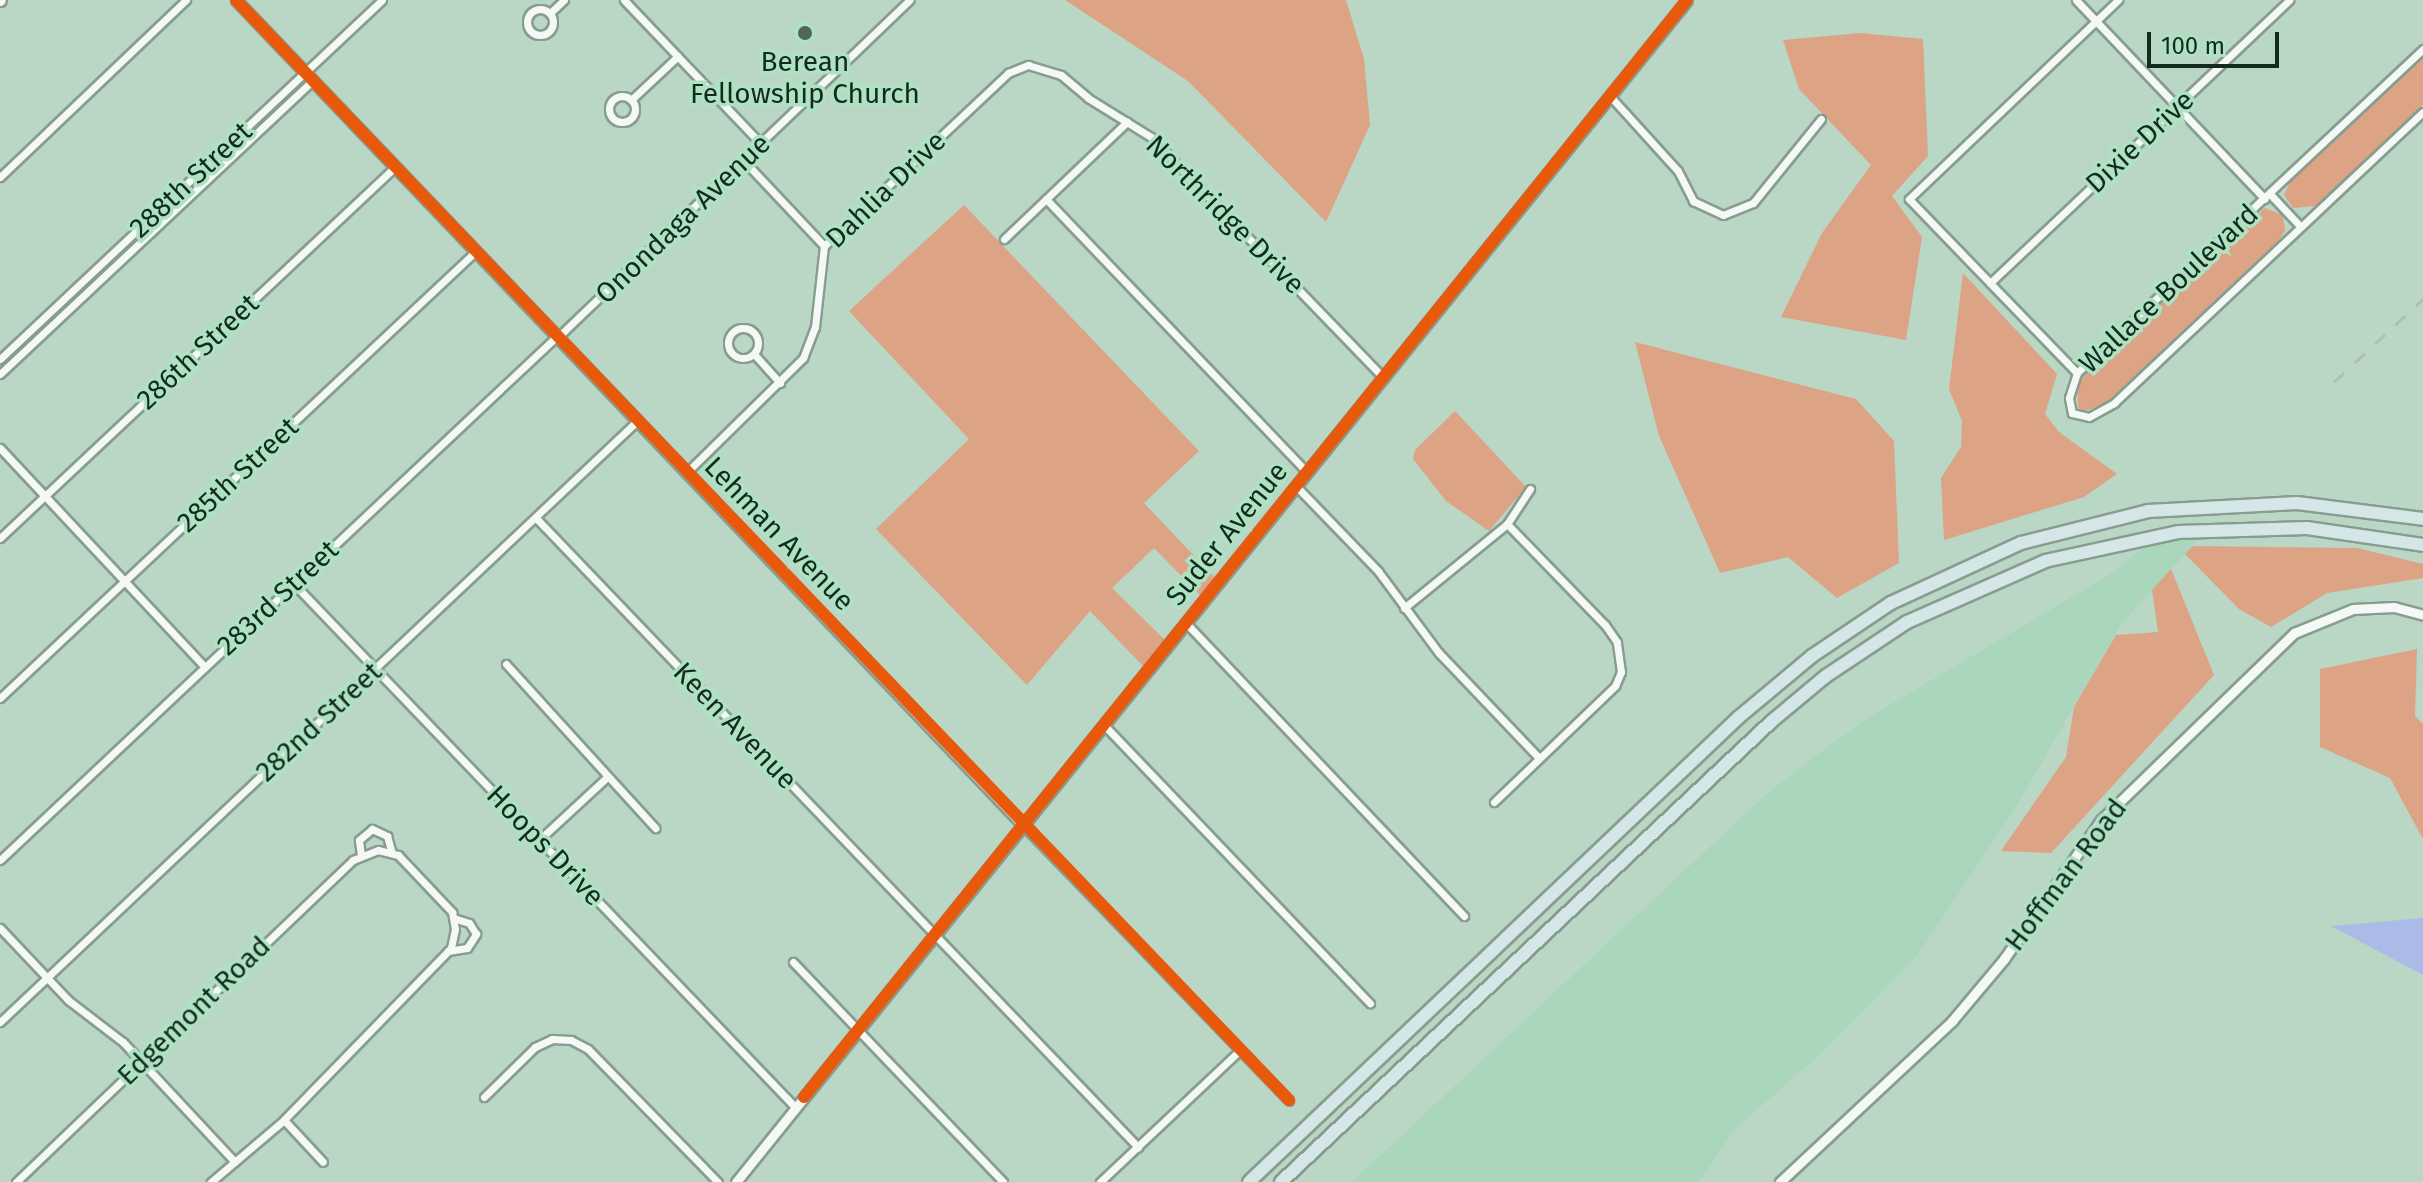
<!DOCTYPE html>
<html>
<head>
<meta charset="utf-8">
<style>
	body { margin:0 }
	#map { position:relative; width:2423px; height:1182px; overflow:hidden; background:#bad6c5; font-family:"Fira Sans",sans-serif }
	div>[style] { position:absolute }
	.built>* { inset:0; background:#aad7bc }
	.green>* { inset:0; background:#dca385 }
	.water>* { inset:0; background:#acbae7 }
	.roads { filter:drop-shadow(2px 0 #879d90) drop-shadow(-2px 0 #879d90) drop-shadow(0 2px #879d90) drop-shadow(0 -2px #879d90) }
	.minor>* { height:7px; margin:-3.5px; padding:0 3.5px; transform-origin:3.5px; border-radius:3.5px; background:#f5f9f6 }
	.minor>.ring { margin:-3.5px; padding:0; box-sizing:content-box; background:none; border:7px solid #f5f9f6; border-radius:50% }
	.tertiary>* { height:9px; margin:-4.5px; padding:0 4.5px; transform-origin:4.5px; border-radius:4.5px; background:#f5f9f6 }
	.motorway>* { height:12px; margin:-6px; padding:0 6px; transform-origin:6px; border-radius:6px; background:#d5e6e7 }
	.rail>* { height:3px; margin-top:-1.5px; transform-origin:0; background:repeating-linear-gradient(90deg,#b5bcb7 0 14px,transparent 0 28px) }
	.cycleway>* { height:12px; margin:-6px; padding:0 6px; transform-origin:6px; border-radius:6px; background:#e8590c }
	.dots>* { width:22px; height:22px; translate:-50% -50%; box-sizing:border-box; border:4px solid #aee2c3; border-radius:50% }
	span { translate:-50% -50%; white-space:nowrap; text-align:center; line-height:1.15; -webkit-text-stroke:7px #aee2c3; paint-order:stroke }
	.poi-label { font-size:28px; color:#152a1e }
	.street-label { font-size:28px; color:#152a1e }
	.scale { position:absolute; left:2147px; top:32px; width:132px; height:36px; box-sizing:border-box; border:4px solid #152a1e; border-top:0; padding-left:10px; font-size:24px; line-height:28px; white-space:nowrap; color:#152a1e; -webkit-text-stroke:6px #aee2c3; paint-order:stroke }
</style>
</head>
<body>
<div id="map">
	<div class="built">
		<div style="clip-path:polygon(2207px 530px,2122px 623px,2016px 807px,1919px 953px,1827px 1048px,1734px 1130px,1699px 1182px,1352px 1182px,1764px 796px,1823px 750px,1871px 716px,2109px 575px,2158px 536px)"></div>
	</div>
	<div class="green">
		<div style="clip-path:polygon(1065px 0,1346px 0,1364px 59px,1370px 125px,1326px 222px,1188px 81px)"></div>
		<div style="clip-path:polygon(1860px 33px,1923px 39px,1928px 156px,1892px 196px,1922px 237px,1906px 340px,1781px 317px,1822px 233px,1871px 165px,1799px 89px,1783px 40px)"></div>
		<div style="clip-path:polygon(2423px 54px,2423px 105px,2316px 206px,2293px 208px,2284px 195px,2292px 177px)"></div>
		<div style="clip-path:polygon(964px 205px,1199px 451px,1144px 503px,1215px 578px,1200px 595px,1154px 548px,1112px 588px,1165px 640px,1143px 666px,1090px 611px,1027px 685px,876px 529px,969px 439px,849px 311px)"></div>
		<div style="clip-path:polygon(2265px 208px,2283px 215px,2285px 231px,2279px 240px,2106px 403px,2086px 411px,2078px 408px,2077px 386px,2094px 363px)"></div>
		<div style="clip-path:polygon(1963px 273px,2057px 374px,2045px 414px,2059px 432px,2117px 474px,2084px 497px,1944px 540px,1941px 478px,1961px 447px,1962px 421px,1949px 389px)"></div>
		<div style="clip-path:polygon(1635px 342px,1856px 399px,1894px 441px,1899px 563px,1837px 598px,1788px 557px,1720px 573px,1659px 436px)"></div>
		<div style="clip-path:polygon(1455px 411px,1526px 487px,1489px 531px,1446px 501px,1413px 459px,1415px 450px)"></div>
		<div style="clip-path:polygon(2193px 546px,2357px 548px,2423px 564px,2423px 578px,2327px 593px,2271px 627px,2239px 609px,2185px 554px)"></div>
		<div style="clip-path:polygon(2171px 569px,2214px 675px,2051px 853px,2001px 851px,2066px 757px,2074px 707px,2116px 635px,2158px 632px,2152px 590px)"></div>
		<div style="clip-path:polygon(2417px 649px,2415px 716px,2423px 724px,2423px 839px,2390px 778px,2320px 747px,2320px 669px)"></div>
	</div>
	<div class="water">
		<div style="clip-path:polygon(2423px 918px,2423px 975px,2331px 926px)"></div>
	</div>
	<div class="roads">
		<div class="minor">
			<div style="left:624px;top:0;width:199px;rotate:46.4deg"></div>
			<div style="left:2076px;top:0;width:274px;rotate:46.5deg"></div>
			<div class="ring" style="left:527px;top:9px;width:19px;height:19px"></div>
			<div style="left:550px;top:13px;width:19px;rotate:-43deg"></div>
			<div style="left:2423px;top:49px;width:474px;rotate:136.9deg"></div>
			<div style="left:2077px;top:373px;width:26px;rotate:108deg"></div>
			<div style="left:2069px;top:398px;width:15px;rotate:79deg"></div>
			<div style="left:2072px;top:413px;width:17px;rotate:13deg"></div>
			<div style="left:2089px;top:417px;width:29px;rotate:-29deg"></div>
			<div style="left:2114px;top:403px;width:424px;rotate:-43.3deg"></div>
			<div style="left:1610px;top:96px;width:101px;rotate:47.8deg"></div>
			<div style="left:1678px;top:171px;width:34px;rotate:63deg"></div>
			<div style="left:1693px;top:201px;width:33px;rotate:25deg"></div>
			<div style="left:1723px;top:215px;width:32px;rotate:-22deg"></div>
			<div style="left:1753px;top:203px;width:108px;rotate:-51deg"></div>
			<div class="ring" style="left:609px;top:96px;width:19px;height:19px"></div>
			<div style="left:631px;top:100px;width:64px;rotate:-43.1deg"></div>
			<div style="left:744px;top:161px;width:117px;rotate:46.7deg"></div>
			<div style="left:0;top:177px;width:257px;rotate:-43.6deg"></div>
			<div style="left:2270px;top:194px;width:45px;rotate:46.8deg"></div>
			<div style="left:1046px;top:199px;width:378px;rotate:46.3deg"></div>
			<div style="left:1004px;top:239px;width:170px;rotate:-43.6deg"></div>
			<div style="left:1990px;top:283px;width:412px;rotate:-43.4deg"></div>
			<div class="ring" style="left:728px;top:328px;width:23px;height:23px"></div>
			<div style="left:558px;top:337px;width:487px;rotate:-43.8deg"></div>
			<div style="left:754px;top:354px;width:39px;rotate:48deg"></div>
			<div style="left:0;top:359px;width:524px;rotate:-43.22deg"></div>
			<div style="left:2077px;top:373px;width:242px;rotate:-134deg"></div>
			<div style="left:1909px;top:199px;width:289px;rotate:-43.6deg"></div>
			<div style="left:0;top:374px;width:429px;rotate:-43.2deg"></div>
			<div style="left:0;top:448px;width:300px;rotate:46.9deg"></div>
			<div style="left:687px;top:472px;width:163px;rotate:-44.5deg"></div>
			<div style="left:803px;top:358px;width:33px;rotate:-69deg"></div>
			<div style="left:815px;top:327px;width:81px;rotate:-83.7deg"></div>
			<div style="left:824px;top:246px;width:253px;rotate:-43.2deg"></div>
			<div style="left:1008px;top:73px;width:22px;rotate:-22deg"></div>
			<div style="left:1028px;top:65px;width:34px;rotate:17deg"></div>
			<div style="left:1061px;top:75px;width:35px;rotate:40deg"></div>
			<div style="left:1088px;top:98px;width:74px;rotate:31.8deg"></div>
			<div style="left:1151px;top:137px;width:334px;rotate:46deg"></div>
			<div style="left:1296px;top:486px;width:118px;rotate:46deg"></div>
			<div style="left:1378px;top:571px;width:102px;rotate:53.4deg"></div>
			<div style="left:1439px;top:653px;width:145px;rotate:46.4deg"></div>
			<div style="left:536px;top:518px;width:871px;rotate:46.26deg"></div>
			<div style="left:0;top:538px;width:542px;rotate:-43.21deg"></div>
			<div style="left:294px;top:584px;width:726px;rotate:46.23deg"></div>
			<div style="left:1404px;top:608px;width:133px;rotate:-39.2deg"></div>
			<div style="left:1507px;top:524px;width:42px;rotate:-56.7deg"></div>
			<div style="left:1186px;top:623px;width:404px;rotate:46.5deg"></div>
			<div style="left:506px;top:664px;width:222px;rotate:47.7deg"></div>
			<div style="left:0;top:698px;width:653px;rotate:-43.2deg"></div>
			<div style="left:1104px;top:725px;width:385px;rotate:46.3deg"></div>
			<div style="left:1494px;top:802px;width:168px;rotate:-43.8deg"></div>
			<div style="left:1615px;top:686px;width:15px;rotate:-67deg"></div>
			<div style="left:1621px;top:672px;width:30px;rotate:-98deg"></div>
			<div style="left:1617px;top:642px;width:21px;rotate:-125deg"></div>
			<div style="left:1605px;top:625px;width:141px;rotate:-134.1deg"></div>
			<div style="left:1023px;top:825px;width:383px;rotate:46deg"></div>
			<div style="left:539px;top:840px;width:93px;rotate:-42.8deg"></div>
			<div style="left:361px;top:855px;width:15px;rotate:-98deg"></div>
			<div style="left:359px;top:840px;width:17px;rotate:-40deg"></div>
			<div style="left:372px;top:829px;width:17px;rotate:25deg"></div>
			<div style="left:387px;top:836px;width:18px;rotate:74deg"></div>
			<div style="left:0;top:860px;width:765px;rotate:-43.25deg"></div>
			<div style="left:0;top:928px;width:99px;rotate:46.6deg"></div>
			<div style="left:68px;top:1000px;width:69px;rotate:37.4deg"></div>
			<div style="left:123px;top:1042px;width:164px;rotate:47deg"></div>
			<div style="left:448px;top:951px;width:19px;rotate:-9deg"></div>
			<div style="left:467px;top:948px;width:17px;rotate:-57deg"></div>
			<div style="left:476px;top:934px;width:13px;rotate:-122deg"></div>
			<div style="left:469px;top:923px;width:16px;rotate:-162deg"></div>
			<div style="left:793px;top:962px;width:304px;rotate:46.3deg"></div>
			<div style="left:0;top:1022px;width:876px;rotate:-43.33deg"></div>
			<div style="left:484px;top:1097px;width:71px;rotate:-44.4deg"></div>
			<div style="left:535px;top:1047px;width:19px;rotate:-25deg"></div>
			<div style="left:552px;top:1039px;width:19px;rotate:3deg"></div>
			<div style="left:571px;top:1040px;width:19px;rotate:28deg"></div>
			<div style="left:588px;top:1049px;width:186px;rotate:45.7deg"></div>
			<div style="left:284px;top:1120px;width:57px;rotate:47.1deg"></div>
			<div style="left:16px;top:1182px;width:466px;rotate:-43.7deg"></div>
			<div style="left:353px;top:860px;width:27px;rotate:-22deg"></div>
			<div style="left:378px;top:850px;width:21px;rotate:14deg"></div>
			<div style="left:398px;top:855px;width:79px;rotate:46.5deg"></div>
			<div style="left:452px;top:912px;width:17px;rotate:80deg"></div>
			<div style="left:455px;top:929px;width:19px;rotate:102deg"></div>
			<div style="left:451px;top:948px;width:240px;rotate:134.2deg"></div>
			<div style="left:284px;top:1120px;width:96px;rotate:139.7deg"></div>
			<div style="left:1100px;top:1182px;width:192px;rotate:-43.3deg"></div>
		</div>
		<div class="tertiary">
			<div style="left:236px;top:0;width:1140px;rotate:46.35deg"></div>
			<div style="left:0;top:1px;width:1px;rotate:-45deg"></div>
			<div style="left:736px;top:1182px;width:1517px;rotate:-51.18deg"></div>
			<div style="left:1780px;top:1182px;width:236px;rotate:-43.1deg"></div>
			<div style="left:1952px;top:1021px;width:81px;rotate:-50deg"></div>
			<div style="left:2004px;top:959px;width:169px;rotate:-55.1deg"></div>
			<div style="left:2101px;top:820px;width:269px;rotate:-44.1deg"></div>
			<div style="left:2294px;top:633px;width:64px;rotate:-22.1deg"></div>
			<div style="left:2353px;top:609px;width:41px;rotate:-2.8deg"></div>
			<div style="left:2394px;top:607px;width:30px;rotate:15deg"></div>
		</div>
		<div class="motorway">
			<div style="left:1249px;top:1182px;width:676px;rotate:-43.5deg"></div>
			<div style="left:1739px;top:717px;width:95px;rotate:-39.9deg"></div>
			<div style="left:1812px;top:656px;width:95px;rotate:-33.9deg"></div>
			<div style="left:1891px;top:603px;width:143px;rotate:-24.8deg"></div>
			<div style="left:2021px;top:543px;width:131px;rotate:-14.1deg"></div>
			<div style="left:2148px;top:511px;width:149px;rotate:-3.1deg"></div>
			<div style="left:2297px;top:503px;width:127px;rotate:7.2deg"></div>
			<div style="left:1281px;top:1182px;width:673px;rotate:-43.2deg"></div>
			<div style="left:1772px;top:721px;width:70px;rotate:-39.8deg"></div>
			<div style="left:1826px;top:676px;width:97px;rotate:-33.7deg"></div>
			<div style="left:1907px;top:622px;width:151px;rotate:-23.8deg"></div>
			<div style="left:2045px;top:561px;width:136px;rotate:-12.3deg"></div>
			<div style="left:2178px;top:532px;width:129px;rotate:-1.8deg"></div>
			<div style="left:2307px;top:528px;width:117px;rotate:8.3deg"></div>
		</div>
	</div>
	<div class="rail">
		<div style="left:2334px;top:382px;width:122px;rotate:-43deg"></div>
	</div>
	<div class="cycleway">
		<div style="left:236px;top:0;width:1523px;rotate:46.25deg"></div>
		<div style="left:804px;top:1097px;width:1408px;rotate:-51.17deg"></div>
	</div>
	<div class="dots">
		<div style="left:805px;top:33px;background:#4f6658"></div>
	</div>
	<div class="poi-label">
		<span style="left:805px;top:78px">Berean<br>Fellowship Church</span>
	</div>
	<div class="street-label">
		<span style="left:2140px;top:142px;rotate:-43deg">Dixie Drive</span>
		<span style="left:191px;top:180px;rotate:-43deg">288th Street</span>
		<span style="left:886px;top:190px;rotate:-44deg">Dahlia Drive</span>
		<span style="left:1225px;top:215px;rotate:45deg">Northridge Drive</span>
		<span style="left:683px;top:219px;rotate:-44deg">Onondaga Avenue</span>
		<span style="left:2169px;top:289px;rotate:-43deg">Wallace Boulevard</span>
		<span style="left:198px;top:352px;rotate:-43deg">286th Street</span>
		<span style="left:238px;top:475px;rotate:-43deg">285th Street</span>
		<span style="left:779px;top:534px;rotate:46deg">Lehman Avenue</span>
		<span style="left:1227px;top:534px;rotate:-51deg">Suder Avenue</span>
		<span style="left:278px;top:598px;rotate:-43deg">283rd Street</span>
		<span style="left:319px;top:722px;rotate:-43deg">282nd Street</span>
		<span style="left:735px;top:726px;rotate:46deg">Keen Avenue</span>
		<span style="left:545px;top:846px;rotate:46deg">Hoops Drive</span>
		<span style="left:2066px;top:875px;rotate:-53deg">Hoffman Road</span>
		<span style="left:194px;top:1011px;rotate:-44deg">Edgemont Road</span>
	</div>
	<div class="scale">100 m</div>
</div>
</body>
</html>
